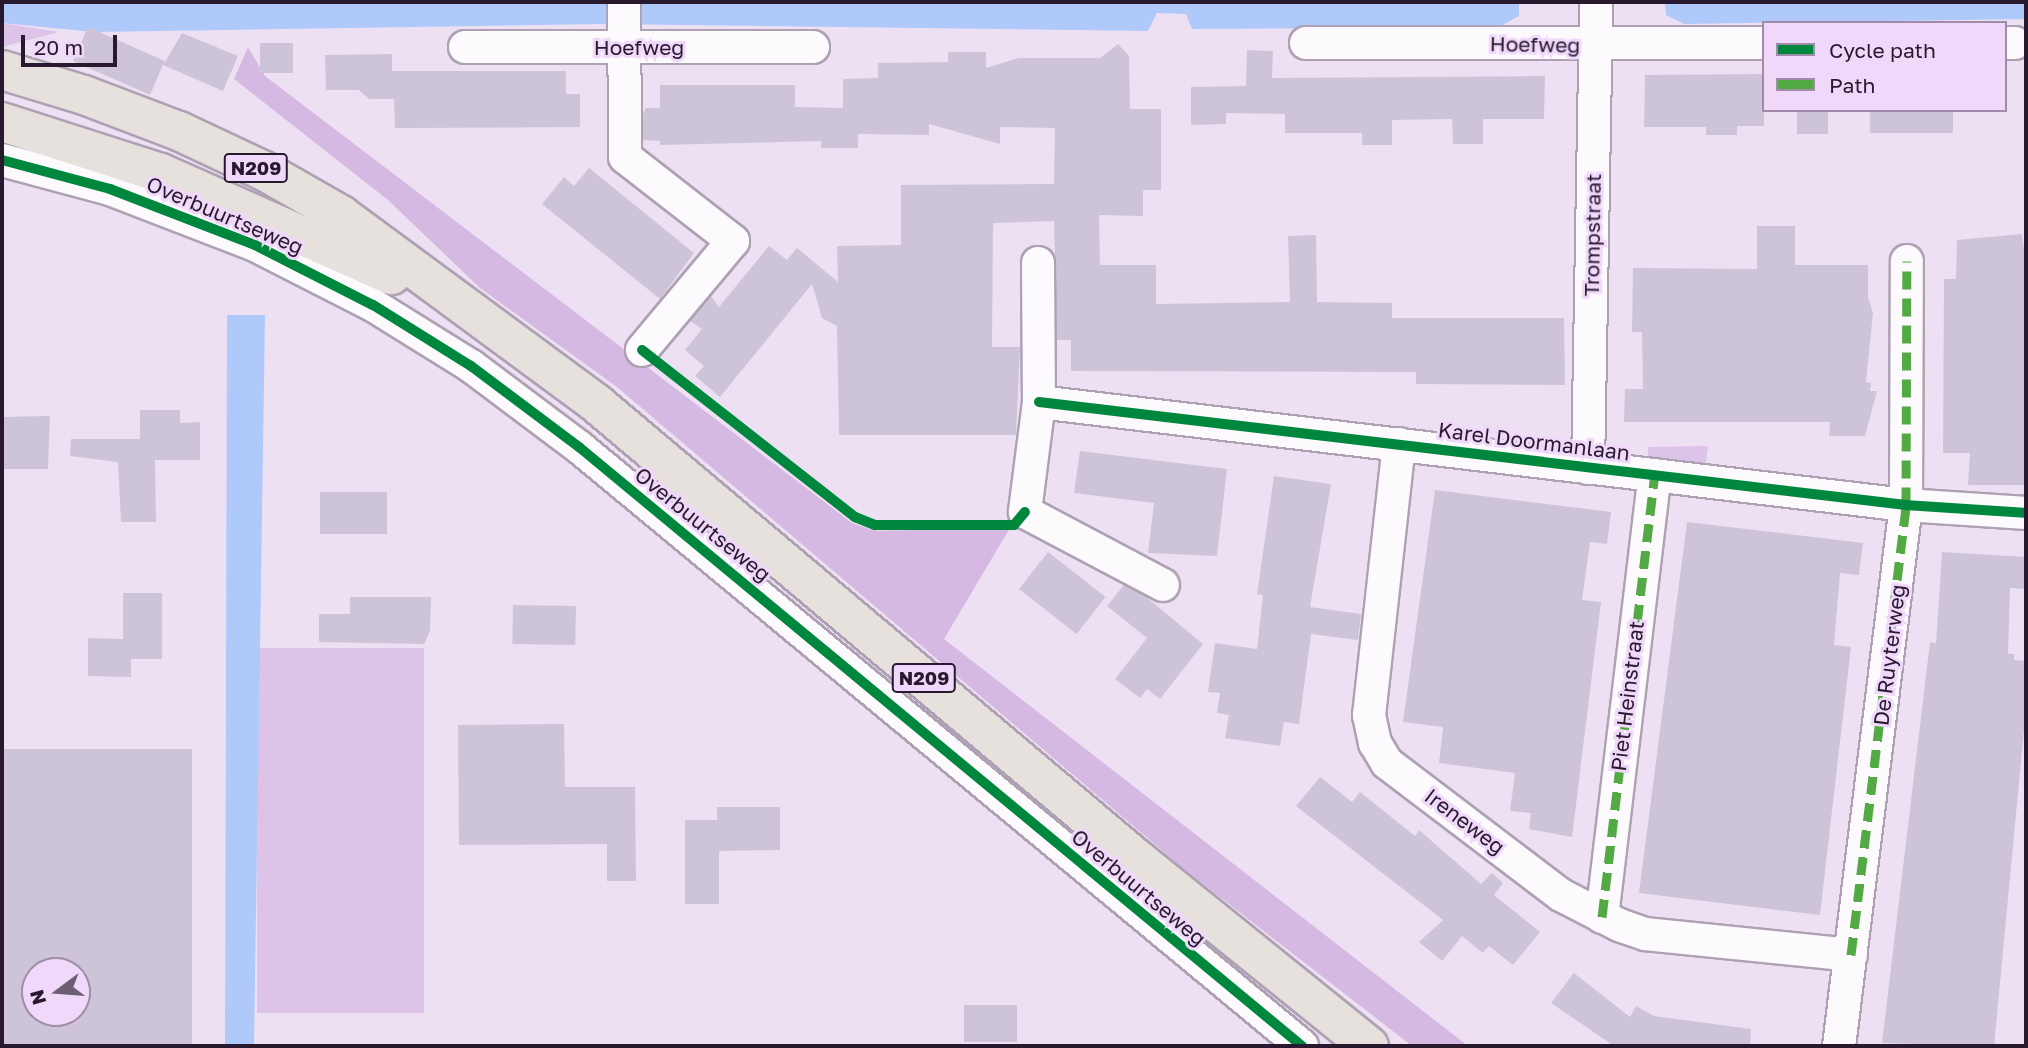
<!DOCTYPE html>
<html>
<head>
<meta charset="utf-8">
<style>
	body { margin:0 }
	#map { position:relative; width:2028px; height:1048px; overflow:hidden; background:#ede0f3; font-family:"Golos Text",sans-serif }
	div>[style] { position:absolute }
	.green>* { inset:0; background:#ddc3e8; transform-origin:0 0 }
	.forest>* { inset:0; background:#d6b9e3 }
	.water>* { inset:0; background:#afcafa }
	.building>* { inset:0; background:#cec4da; transform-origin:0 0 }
	.roads { filter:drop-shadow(2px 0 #ada1b3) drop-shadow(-2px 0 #ada1b3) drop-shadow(0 2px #ada1b3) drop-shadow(0 -2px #ada1b3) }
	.minor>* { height:32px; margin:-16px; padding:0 16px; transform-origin:16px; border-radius:16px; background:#fcfafd }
	.primary>* { height:38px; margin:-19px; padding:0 19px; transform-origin:19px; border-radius:19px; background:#e7e1dd }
	.quiet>* { height:9px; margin-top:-4.5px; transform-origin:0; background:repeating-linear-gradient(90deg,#53a944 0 18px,transparent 0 27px) }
	.cycleway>* { height:10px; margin:-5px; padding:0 5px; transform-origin:5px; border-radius:5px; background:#00873e }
	span { translate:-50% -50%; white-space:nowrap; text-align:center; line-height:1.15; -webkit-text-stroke:6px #f0d8fb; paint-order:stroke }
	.shield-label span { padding:2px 5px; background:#f0d8fb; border:2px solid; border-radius:5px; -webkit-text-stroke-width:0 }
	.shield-label { font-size:19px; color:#28192e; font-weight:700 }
	.street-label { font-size:21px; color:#28192e }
	.frame { position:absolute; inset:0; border:4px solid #28192e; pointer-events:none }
	.legend { position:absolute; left:1762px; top:21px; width:245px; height:91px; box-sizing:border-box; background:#f0d8fb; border:2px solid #a08ca9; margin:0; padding:9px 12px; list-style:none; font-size:21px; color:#28192e }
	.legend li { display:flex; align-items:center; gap:14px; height:35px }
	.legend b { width:35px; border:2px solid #a08ca9 }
	.north { position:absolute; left:21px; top:957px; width:70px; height:70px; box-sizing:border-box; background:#f0d8fb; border:2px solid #a08ca9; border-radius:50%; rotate:254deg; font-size:19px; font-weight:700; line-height:28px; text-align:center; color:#28192e }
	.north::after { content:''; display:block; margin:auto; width:24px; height:32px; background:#6d5f73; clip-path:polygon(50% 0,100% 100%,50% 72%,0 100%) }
	.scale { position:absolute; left:21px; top:35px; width:96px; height:32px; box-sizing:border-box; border:4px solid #28192e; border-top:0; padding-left:9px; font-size:21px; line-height:24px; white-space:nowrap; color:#28192e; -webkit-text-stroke:5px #f0d8fb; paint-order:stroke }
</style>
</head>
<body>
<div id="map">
	<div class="green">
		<div style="clip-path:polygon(2px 23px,59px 32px,2px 47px)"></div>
		<div style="clip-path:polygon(1708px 446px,1705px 468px,1648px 461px,1648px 447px)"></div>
		<div style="left:257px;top:648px;width:167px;height:365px"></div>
	</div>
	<div class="forest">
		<div style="clip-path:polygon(248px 47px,265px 76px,852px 523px,875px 531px,1010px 528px,944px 639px,1468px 1046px,1412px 1046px,1185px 870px,617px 387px,480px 288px,388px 200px,234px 79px)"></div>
	</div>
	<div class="water">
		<div style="clip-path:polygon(2px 2px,1519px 2px,1519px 16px,1499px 27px,1192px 29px,1186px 14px,1157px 13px,1148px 31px,601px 24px,94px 32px,2px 23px)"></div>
		<div style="clip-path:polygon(1665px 2px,2026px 2px,2026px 19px,1684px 24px,1666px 15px)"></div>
		<div style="clip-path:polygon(227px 315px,265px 315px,254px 1046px,225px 1046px)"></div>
	</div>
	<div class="building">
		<div style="clip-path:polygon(88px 27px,165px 61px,164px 64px,182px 33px,238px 56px,223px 91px,163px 65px,150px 95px,73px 61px)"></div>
		<div style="left:260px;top:43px;width:33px;height:30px"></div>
		<div style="clip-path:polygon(1118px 44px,1129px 56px,1130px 109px,1161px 109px,1161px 190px,1143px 190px,1143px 216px,1099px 215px,1100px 265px,1156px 265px,1156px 304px,1290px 302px,1288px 236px,1316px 235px,1317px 302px,1392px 303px,1392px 318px,1564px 318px,1565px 385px,1416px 384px,1416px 372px,1071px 371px,1071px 340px,1057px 340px,1054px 221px,993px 223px,992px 347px,1020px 347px,1016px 435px,839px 435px,837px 326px,822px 318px,812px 284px,720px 397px,695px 376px,704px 366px,685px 350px,702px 329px,690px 321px,711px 296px,719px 307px,769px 246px,787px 260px,797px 248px,838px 282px,837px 246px,901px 245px,901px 185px,1054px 184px,1055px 128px,1000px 127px,1000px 144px,929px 124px,929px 135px,858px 134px,858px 148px,821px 148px,821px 141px,660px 145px,660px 141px,643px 140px,643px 114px,646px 108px,660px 108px,660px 85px,795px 85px,795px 107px,843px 108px,843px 79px,878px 78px,878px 63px,948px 62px,948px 52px,986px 52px,986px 68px,1019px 58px,1100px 58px)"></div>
		<div style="clip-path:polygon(1247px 50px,1273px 51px,1272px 78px,1545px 76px,1544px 119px,1483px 119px,1483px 144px,1453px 144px,1452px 119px,1392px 120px,1392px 145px,1362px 145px,1362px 133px,1285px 133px,1285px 114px,1226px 113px,1226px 124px,1191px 125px,1191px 87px,1246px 86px)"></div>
		<div style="clip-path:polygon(392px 54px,392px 71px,566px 71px,566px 94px,580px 94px,580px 127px,395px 128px,394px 99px,369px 99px,359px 90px,326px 90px,325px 55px)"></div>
		<div style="clip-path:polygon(1764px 74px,1764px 126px,1737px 126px,1737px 135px,1706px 135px,1706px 127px,1644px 127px,1645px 75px)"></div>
		<div style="left:1797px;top:110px;width:31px;height:24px"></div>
		<div style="left:1870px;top:110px;width:83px;height:23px"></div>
		<div style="clip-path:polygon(589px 168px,694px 253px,660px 299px,542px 204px,564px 177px,574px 186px)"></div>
		<div style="clip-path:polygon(1757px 226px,1795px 226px,1795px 265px,1868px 265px,1868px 297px,1873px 313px,1866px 382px,1871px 383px,1870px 391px,1877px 391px,1865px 436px,1829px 436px,1830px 422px,1624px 422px,1625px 389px,1643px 389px,1642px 332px,1632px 332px,1633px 268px,1757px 269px)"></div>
		<div style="clip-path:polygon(2022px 234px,2026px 266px,2026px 485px,1968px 485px,1970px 453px,1943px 453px,1944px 279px,1956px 279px,1957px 240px)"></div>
		<div style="clip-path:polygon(140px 410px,180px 410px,180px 423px,200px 422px,200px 460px,155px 460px,156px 522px,121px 522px,118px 462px,70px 456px,71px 439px,140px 439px)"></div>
		<div style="clip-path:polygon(46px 416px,50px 416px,48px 469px,2px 469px,2px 417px)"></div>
		<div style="clip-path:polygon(1080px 451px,1227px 469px,1217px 556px,1148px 553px,1154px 503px,1074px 493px)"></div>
		<div style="clip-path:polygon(1274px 476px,1331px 484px,1310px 607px,1361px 614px,1358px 640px,1311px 634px,1299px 724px,1284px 722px,1280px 746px,1225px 738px,1229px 715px,1217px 713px,1220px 693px,1208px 692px,1215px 643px,1257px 649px,1263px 595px,1257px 594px)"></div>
		<div style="clip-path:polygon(1435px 490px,1611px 512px,1607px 544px,1590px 542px,1582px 600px,1601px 602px,1572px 837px,1529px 829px,1531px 813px,1510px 811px,1515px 773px,1439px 763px,1443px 727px,1403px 722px)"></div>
		<div style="left:387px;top:492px;width:42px;height:67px;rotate:90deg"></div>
		<div style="clip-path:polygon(1687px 522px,1863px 543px,1859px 575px,1840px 573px,1834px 645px,1851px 647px,1820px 915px,1639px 893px)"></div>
		<div style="left:1048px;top:552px;width:73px;height:47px;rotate:38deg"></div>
		<div style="clip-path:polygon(1942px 552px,2026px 557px,2026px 589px,2010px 588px,2008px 654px,2014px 654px,2014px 660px,2026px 661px,2026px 709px,1994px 1046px,1882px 1043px,1930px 642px,1936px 643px)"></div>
		<div style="clip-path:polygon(1124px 585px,1145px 596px,1203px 644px,1160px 699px,1147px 689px,1140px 698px,1115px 679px,1147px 638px,1107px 606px)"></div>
		<div style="clip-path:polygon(123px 593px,162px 593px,162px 659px,131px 659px,131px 677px,88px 676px,88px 638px,123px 639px)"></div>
		<div style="clip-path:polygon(350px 597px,431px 597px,430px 631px,424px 644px,319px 642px,319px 614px,350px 614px)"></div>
		<div style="left:513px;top:605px;width:63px;height:39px;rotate:1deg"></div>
		<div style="clip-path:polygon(564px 724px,565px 787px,635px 787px,636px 881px,607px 881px,607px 844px,459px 845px,458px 725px)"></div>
		<div style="clip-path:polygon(evenodd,2px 749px,192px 749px,192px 1046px,2px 1046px,2px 749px,35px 971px,77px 971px,77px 1013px,35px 1013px,35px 971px)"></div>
		<div style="clip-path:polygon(1320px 777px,1352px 802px,1360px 792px,1415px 836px,1419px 830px,1481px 884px,1492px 873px,1503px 883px,1494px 895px,1540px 932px,1513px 965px,1489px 946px,1483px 953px,1462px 936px,1442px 961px,1419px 942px,1443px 920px,1296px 806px)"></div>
		<div style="clip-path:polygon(717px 807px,780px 807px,780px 850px,719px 851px,719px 904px,685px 904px,685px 820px,717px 820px)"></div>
		<div style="clip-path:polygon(1574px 973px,1630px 1017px,1636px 1006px,1654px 1016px,1751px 1029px,1750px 1046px,1614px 1046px,1551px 1003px)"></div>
		<div style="left:964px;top:1005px;width:53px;height:37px"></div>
	</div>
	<div class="roads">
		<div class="minor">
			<div style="left:624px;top:2px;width:155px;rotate:89.6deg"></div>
			<div style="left:625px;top:157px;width:137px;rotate:37.9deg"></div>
			<div style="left:733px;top:241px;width:142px;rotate:129.9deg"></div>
			<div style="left:1306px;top:43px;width:458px"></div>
			<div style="left:2005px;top:43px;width:10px"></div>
			<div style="left:465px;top:47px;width:348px"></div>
			<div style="left:2px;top:160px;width:112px;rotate:15deg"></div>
			<div style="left:110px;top:189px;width:155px;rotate:21.1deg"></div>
			<div style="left:255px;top:245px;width:132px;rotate:27deg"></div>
			<div style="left:373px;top:305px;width:115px;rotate:31.9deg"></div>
			<div style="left:471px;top:366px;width:135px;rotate:36.9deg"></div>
			<div style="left:579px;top:447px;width:939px;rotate:39.64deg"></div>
			<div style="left:1038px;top:263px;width:139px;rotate:89.6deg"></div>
			<div style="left:1039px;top:402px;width:111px;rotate:97.3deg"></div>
			<div style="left:1025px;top:512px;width:156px;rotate:27.9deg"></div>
			<div style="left:1039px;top:402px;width:873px;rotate:6.78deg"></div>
			<div style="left:1906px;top:505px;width:120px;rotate:3.8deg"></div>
			<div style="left:1399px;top:444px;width:273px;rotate:96.3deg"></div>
			<div style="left:1369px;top:715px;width:29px;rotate:78deg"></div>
			<div style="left:1375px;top:743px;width:23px;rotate:59deg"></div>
			<div style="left:1387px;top:763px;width:218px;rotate:37.2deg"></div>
			<div style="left:1561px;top:895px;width:65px;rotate:27.3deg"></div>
			<div style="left:1619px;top:925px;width:28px;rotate:19deg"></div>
			<div style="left:1645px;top:934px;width:207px;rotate:5.8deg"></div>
			<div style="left:1588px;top:468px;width:466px;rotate:-89deg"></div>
			<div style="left:1602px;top:917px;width:445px;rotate:-83.2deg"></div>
			<div style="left:1839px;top:1046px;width:545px;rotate:-82.94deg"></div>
			<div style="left:1906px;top:505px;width:244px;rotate:-89.8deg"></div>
		</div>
		<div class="primary">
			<div style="left:2px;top:70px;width:86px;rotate:17deg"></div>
			<div style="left:84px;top:95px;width:102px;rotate:20.8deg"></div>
			<div style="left:179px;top:131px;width:94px;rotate:25.2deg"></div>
			<div style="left:264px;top:171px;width:89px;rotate:29.7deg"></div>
			<div style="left:341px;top:215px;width:318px;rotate:36.4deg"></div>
			<div style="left:597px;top:404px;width:706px;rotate:40.12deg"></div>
			<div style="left:1137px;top:859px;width:298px;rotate:38.9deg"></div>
			<div style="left:2px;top:122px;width:167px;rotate:17.8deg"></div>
			<div style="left:161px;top:173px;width:252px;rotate:23.9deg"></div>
		</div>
	</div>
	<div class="quiet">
		<div style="left:1602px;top:917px;width:445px;rotate:-83.2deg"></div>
		<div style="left:1851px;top:955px;width:453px;rotate:-83deg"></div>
		<div style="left:1906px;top:505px;width:244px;rotate:-89.8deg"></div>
	</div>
	<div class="cycleway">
		<div style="left:2px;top:160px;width:112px;rotate:15deg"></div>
		<div style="left:110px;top:189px;width:155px;rotate:21.1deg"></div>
		<div style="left:255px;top:245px;width:132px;rotate:27deg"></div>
		<div style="left:373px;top:305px;width:115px;rotate:31.9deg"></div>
		<div style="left:471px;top:366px;width:135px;rotate:36.9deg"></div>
		<div style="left:579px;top:447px;width:939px;rotate:39.64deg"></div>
		<div style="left:642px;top:350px;width:271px;rotate:38.1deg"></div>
		<div style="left:855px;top:517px;width:22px;rotate:22deg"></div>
		<div style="left:875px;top:525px;width:139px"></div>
		<div style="left:1014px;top:525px;width:17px;rotate:-50deg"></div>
		<div style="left:1039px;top:402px;width:873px;rotate:6.78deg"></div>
		<div style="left:1906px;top:505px;width:120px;rotate:3.8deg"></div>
	</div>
	<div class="shield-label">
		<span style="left:256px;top:168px">N209</span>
		<span style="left:924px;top:678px">N209</span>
	</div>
	<div class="street-label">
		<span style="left:1535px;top:44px;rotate:1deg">Hoefweg</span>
		<span style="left:639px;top:47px">Hoefweg</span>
		<span style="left:225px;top:215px;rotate:23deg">Overbuurtseweg</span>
		<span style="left:1592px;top:235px;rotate:-89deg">Trompstraat</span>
		<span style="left:1534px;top:441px;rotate:7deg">Karel Doormanlaan</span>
		<span style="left:703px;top:524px;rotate:39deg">Overbuurtseweg</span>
		<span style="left:1889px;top:655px;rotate:-83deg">De Ruyterweg</span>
		<span style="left:1627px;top:696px;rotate:-83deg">Piet Heinstraat</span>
		<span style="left:1465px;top:821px;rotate:37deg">Ireneweg</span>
		<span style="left:1139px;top:887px;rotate:40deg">Overbuurtseweg</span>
	</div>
	<div class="frame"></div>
	<ul class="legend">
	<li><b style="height:9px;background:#00873e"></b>Cycle path</li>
	<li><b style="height:9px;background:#53a944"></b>Path</li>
	</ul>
	<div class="north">N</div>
	<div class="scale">20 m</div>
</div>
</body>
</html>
